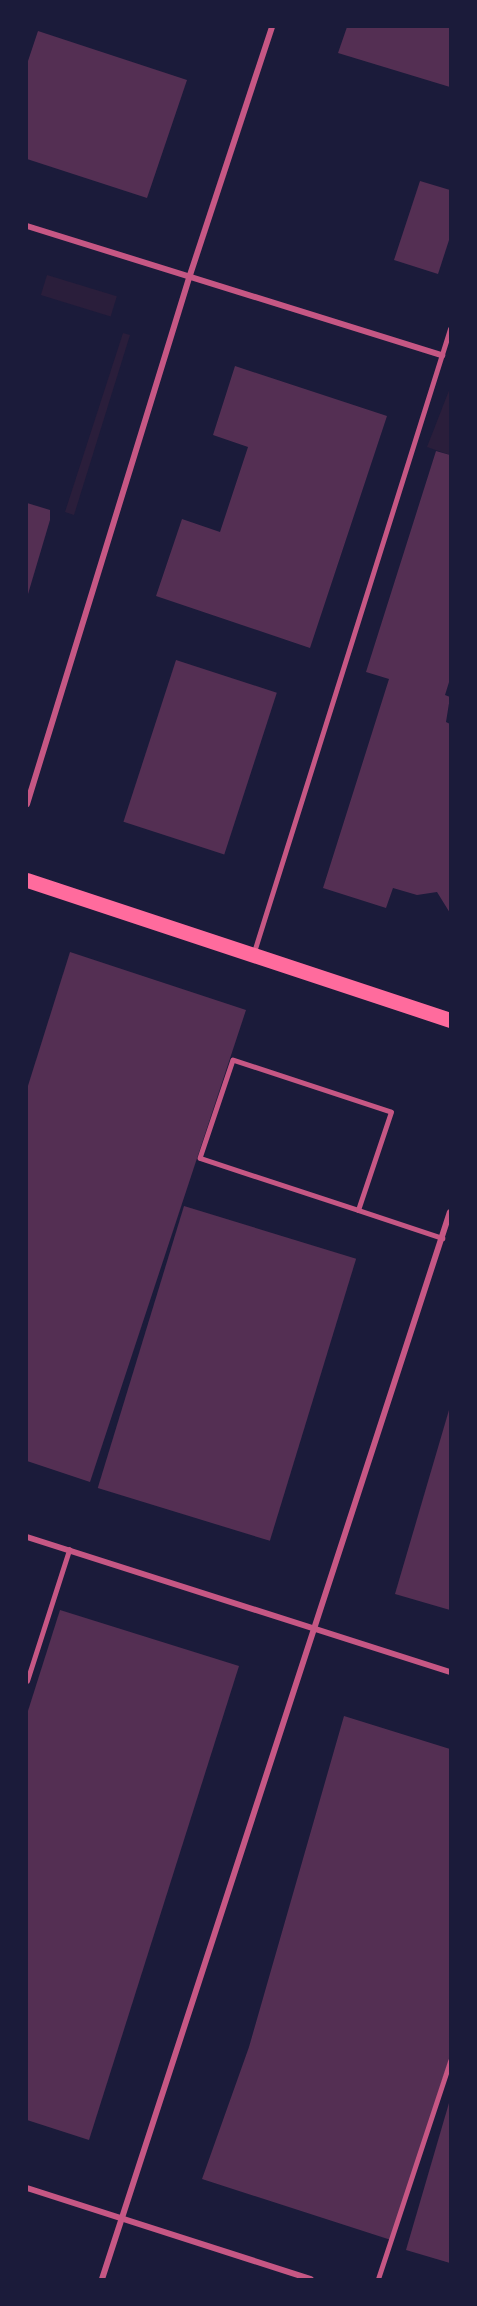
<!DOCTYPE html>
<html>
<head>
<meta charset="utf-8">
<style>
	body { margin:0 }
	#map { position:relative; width:477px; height:2306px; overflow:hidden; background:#1b1b3a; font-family:Barlow,sans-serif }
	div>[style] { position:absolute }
	.green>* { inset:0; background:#2a1e3b; transform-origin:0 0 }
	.building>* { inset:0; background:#542f53; transform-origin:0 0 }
	.service>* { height:4.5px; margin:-2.25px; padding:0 2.25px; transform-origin:2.25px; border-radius:2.25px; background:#c65784 }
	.minor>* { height:6px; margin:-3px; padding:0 3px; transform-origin:3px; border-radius:3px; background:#c65784 }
	.primary>* { height:15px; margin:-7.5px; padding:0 7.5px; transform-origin:7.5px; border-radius:7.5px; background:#ff6b9d }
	span { translate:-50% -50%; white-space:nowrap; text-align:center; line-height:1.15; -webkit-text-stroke:4.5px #1b1b3a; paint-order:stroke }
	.frame { position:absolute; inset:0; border:28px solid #1b1b3a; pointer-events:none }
</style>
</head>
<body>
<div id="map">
	<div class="green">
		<div style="left:47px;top:275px;width:73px;height:21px;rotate:17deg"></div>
		<div style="clip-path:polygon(123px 333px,130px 335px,74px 515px,65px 512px)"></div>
		<div style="clip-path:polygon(450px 388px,450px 455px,427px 447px)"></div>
	</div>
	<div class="building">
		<div style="clip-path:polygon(347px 27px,450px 27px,450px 87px,338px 53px)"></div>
		<div style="clip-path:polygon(38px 31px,187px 80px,147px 198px,27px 159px,27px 64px)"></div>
		<div style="clip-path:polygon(420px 181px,450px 190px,450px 237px,438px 274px,394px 260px)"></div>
		<div style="clip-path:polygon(235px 366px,387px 416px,310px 648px,156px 596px,182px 519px,220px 532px,248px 447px,213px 435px)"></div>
		<div style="clip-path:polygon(436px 451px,450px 455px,450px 679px,445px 695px,450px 697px,446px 722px,450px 724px,450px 913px,437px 892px,417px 895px,393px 888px,386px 908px,323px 888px,389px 679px,366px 672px)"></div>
		<div style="clip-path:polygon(27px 503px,50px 510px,50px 520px,28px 594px)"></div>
		<div style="left:176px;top:660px;width:106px;height:170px;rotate:18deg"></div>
		<div style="clip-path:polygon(70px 952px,246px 1010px,90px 1482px,27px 1461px,27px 1089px)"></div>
		<div style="left:184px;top:1206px;width:180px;height:295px;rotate:17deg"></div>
		<div style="clip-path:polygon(449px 1410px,450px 1410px,450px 1610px,395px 1594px)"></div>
		<div style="clip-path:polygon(60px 1610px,239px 1666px,89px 2140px,27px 2120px,27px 1714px)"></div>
		<div style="clip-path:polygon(344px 1716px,450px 1749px,450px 2056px,391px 2240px,202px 2179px,249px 2047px)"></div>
		<div style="clip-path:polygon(449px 2103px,450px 2104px,450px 2263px,406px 2250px)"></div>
	</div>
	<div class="service">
		<div style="left:254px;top:952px;width:653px;rotate:-72.54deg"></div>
		<div style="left:358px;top:1210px;width:103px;rotate:-71.4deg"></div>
		<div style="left:391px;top:1112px;width:166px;rotate:-161.8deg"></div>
		<div style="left:233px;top:1060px;width:103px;rotate:108.6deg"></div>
		<div style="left:200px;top:1158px;width:166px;rotate:18.2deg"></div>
		<div style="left:358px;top:1210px;width:89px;rotate:18.4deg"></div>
		<div style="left:27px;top:1681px;width:138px;rotate:-72.2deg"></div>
		<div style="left:378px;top:2279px;width:230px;rotate:-71.7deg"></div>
	</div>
	<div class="minor">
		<div style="left:27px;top:226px;width:435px;rotate:17.3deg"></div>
		<div style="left:27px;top:804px;width:550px;rotate:-72.88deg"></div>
		<div style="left:189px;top:278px;width:264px;rotate:-71.7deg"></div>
		<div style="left:27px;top:1537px;width:444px;rotate:17.7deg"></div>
		<div style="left:27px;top:2188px;width:298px;rotate:17.8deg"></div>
		<div style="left:102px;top:2279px;width:1122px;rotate:-71.94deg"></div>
	</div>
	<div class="primary">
		<div style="left:27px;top:880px;width:446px;rotate:18.3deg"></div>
	</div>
	<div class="frame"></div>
</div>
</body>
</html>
